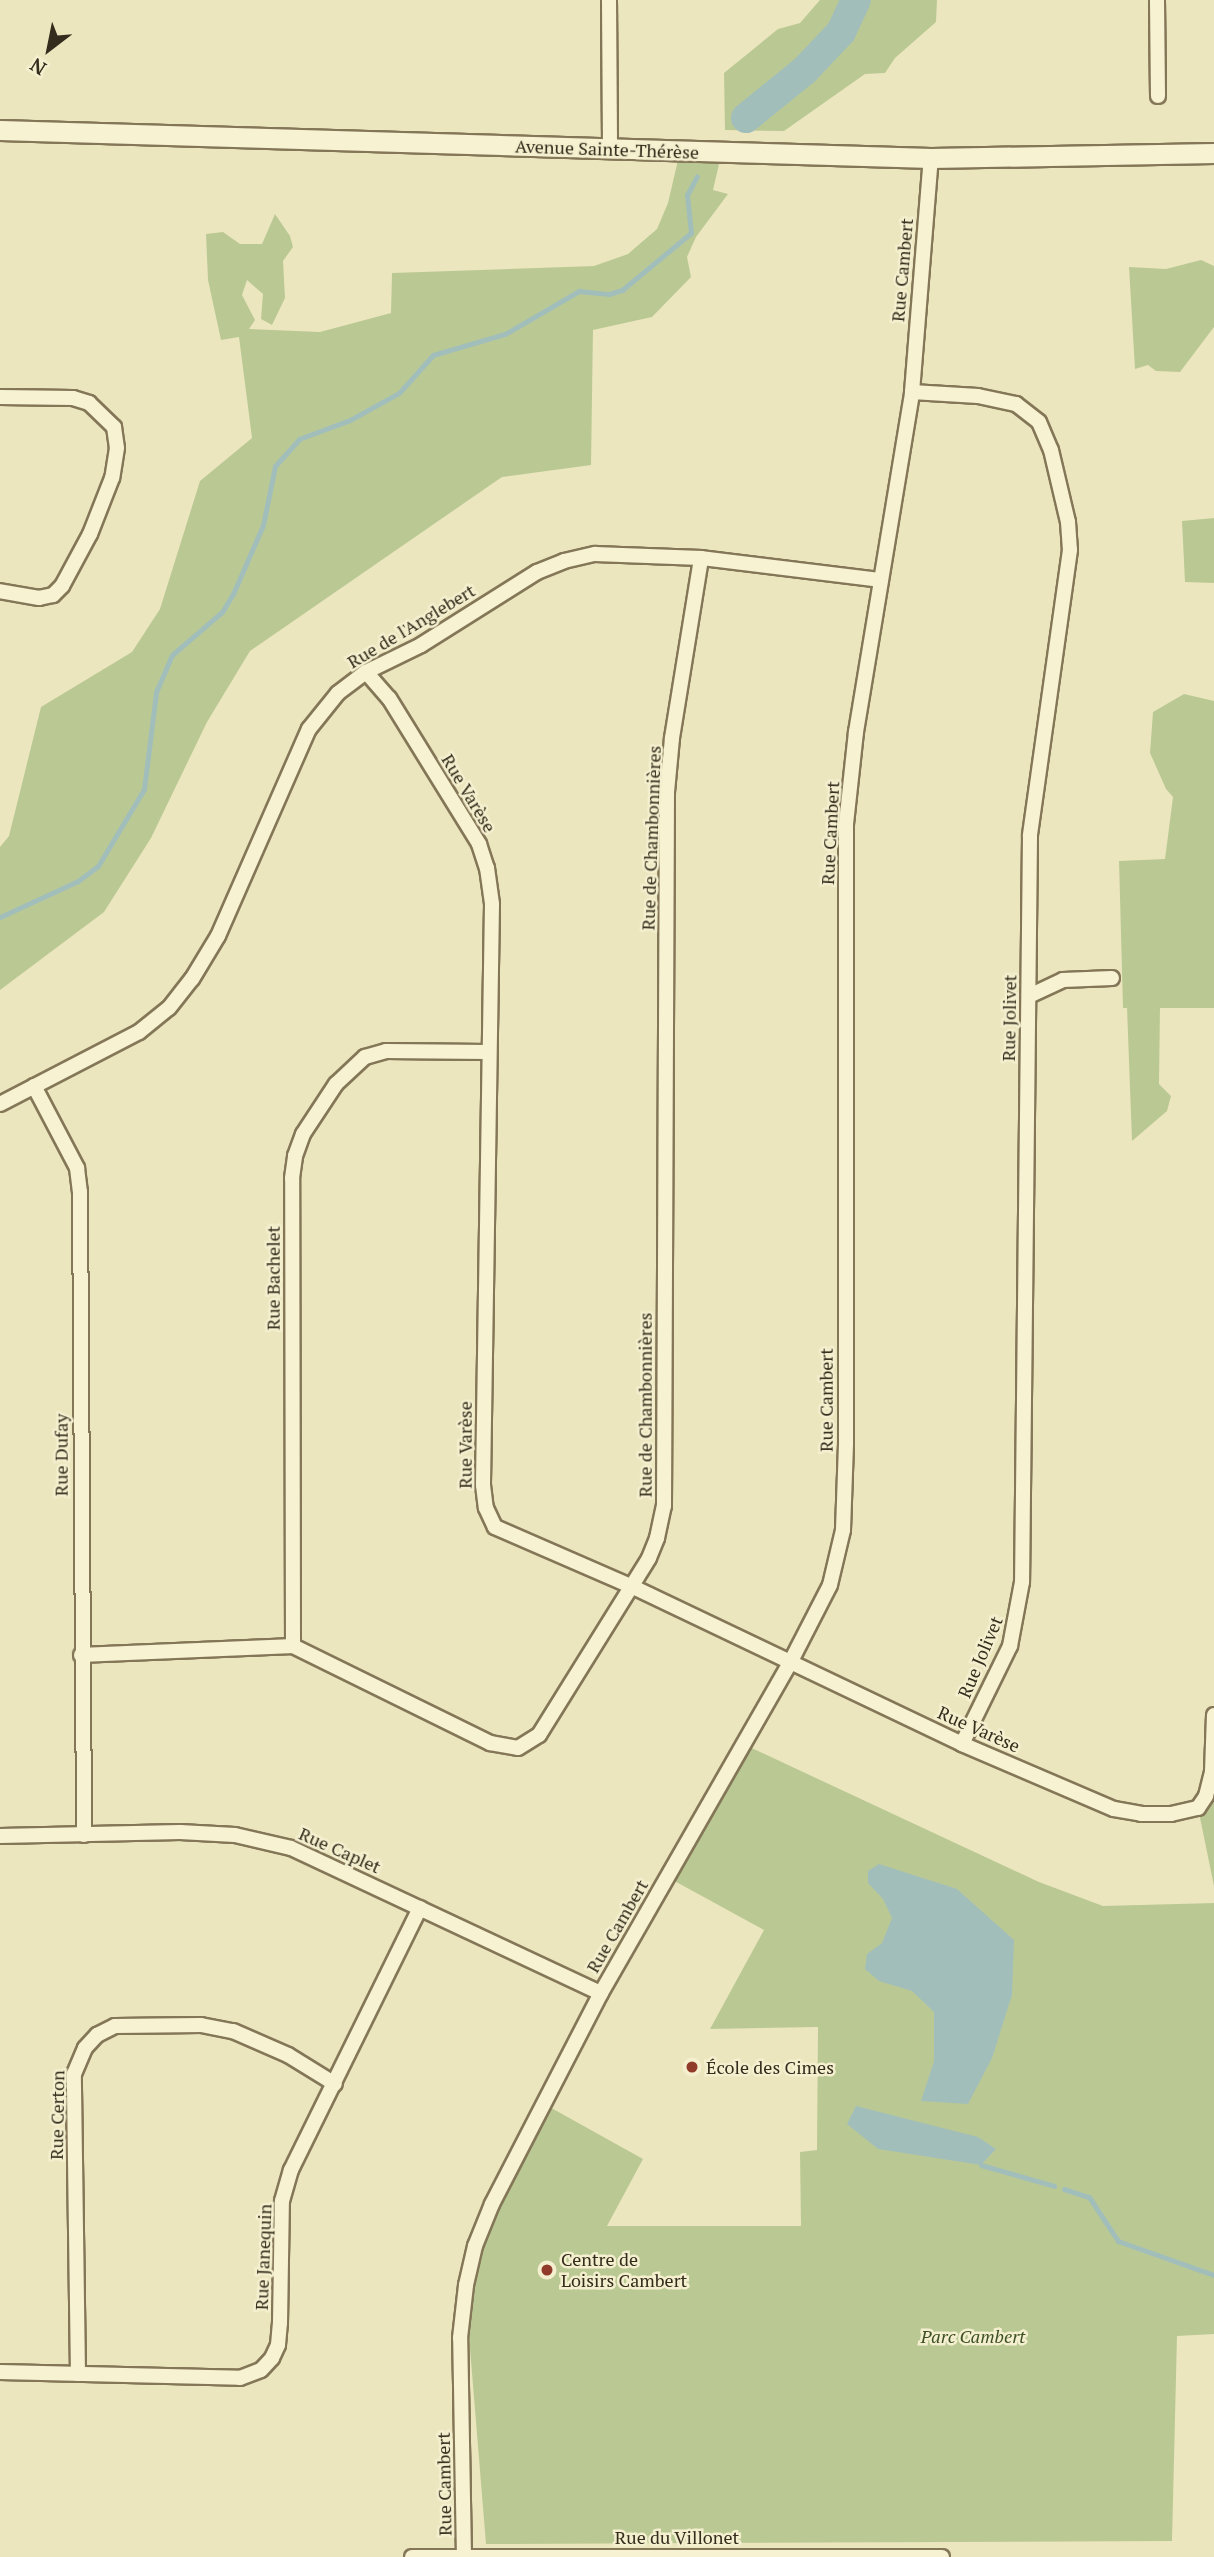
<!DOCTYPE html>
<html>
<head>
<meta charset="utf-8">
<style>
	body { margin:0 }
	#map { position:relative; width:1214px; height:2557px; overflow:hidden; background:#ece6bf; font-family:"PT Serif",serif }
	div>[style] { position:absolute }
	.green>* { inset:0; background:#bac994 }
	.water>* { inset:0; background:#a2bebb }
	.stream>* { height:5px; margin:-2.5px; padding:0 2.5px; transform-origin:2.5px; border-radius:2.5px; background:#a2bebb }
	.river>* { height:30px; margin:-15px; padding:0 15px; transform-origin:15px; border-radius:15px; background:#a2bebb }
	.roads { filter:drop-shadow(2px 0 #847758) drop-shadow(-2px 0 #847758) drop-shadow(0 2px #847758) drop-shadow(0 -2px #847758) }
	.minor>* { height:14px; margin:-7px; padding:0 7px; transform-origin:7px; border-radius:7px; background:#f7f3d2 }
	.tertiary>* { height:19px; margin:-9.5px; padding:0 9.5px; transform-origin:9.5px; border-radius:9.5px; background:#f7f3d2 }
	.dots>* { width:19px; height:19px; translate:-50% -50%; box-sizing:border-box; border:4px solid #f4efce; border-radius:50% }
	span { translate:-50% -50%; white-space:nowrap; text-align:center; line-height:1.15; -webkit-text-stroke:5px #f4efce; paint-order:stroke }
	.street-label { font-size:18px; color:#342c1c }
	.poi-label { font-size:18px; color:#342c1c }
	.left { translate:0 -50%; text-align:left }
	.park-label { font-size:18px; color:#3d5024; font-style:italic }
	.north { position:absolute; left:14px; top:14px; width:70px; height:70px; -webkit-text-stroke:5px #f4efce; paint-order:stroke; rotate:212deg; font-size:19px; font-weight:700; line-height:28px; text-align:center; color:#342c1c }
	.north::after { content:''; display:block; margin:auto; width:24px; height:32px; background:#342c1c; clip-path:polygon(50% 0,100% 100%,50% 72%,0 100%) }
</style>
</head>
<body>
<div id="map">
	<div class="green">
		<div style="clip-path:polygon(820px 0,937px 0,936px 22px,895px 58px,885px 73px,865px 74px,784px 131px,725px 130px,724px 73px,778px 29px,800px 23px)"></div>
		<div style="clip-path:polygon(678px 160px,719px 164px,713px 190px,728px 194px,696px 237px,687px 257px,691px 277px,652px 317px,593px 330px,591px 465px,502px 477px,250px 651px,207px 722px,151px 838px,104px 912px,0 990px,0 847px,9px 836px,41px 707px,132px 652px,160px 609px,200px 481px,252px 438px,239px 337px,221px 340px,208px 280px,206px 234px,223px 232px,240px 244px,262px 244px,275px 214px,290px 236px,293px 247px,283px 261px,285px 298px,272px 325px,261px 319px,263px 294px,247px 280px,242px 295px,255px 320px,249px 329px,320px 332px,391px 313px,392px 273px,594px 266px,628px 254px,657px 229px,668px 203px)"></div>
		<div style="clip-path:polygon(1201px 260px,1214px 266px,1214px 327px,1180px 372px,1156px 371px,1148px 365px,1135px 369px,1129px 267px,1166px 269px)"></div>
		<div style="clip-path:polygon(1214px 518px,1214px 583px,1185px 582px,1182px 521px)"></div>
		<div style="clip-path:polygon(1184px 694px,1214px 701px,1214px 1008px,1160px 1008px,1159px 1084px,1171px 1096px,1167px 1111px,1132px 1141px,1127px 1008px,1123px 1008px,1119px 861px,1165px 859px,1173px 797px,1166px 789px,1150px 753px,1153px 712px)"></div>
		<div style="clip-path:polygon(743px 1744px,1039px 1882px,1103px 1906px,1214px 1903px,1214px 2334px,1177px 2336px,1172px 2541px,486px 2544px,467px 2312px,475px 2255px,546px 2105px,643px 2159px,607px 2226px,801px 2226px,800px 2152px,817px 2150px,818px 2027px,710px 2029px,764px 1930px,669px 1878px)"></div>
		<div style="clip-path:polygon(1214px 1803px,1214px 1886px,1198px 1808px)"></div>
	</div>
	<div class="water">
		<div style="clip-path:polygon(879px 1864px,957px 1889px,1014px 1940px,1012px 1995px,992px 2058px,968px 2104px,921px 2101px,934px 2061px,934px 2012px,912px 1991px,879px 1981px,865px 1969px,867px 1954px,882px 1943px,892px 1918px,883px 1899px,868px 1883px,868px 1871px)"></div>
		<div style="clip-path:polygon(856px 2106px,978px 2137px,996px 2149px,981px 2165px,878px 2149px,847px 2124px)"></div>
	</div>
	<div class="stream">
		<div style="left:0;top:917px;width:86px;rotate:-24.8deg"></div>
		<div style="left:78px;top:881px;width:25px;rotate:-37deg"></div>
		<div style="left:98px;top:866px;width:90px;rotate:-59.1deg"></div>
		<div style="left:144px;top:789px;width:98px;rotate:-82.9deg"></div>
		<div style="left:156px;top:692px;width:40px;rotate:-66.6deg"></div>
		<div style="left:172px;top:655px;width:66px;rotate:-40.7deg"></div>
		<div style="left:222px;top:612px;width:21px;rotate:-59deg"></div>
		<div style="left:233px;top:594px;width:75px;rotate:-66.5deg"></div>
		<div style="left:263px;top:525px;width:60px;rotate:-78.5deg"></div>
		<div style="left:275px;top:466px;width:36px;rotate:-48deg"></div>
		<div style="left:299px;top:439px;width:54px;rotate:-20.4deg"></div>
		<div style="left:350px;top:420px;width:56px;rotate:-28.9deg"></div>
		<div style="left:399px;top:393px;width:51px;rotate:-48.2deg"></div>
		<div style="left:433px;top:355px;width:75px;rotate:-16.3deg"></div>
		<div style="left:505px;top:334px;width:86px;rotate:-30.2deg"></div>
		<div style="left:579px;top:291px;width:30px;rotate:6deg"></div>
		<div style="left:609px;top:294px;width:14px;rotate:-17deg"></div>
		<div style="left:622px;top:290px;width:89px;rotate:-39.6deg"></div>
		<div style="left:691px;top:233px;width:38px;rotate:-96deg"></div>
		<div style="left:687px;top:195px;width:21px;rotate:-62deg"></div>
		<div style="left:981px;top:2165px;width:76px;rotate:16deg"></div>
		<div style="left:1064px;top:2189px;width:26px;rotate:18deg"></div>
		<div style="left:1089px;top:2197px;width:53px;rotate:56.6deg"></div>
		<div style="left:1118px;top:2241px;width:102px;rotate:19.5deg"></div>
	</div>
	<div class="river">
		<div style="left:746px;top:118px;width:76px;rotate:-39.1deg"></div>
		<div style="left:805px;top:70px;width:52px;rotate:-46.5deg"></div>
		<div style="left:841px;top:32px;width:35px;rotate:-65deg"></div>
	</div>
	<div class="roads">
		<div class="minor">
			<div style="left:609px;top:0;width:148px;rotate:89.6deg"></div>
			<div style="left:1157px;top:0;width:96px;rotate:89.4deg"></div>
			<div style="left:912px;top:392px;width:66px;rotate:3.5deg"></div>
			<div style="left:978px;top:396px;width:39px;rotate:12deg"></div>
			<div style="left:1016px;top:404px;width:29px;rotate:38deg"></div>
			<div style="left:1039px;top:422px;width:30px;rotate:67deg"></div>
			<div style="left:1051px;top:450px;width:74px;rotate:76.7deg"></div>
			<div style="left:1068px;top:522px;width:28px;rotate:86deg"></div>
			<div style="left:1070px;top:550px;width:289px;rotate:98deg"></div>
			<div style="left:1030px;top:836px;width:746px;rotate:90.61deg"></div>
			<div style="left:1022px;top:1582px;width:65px;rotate:100.6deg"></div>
			<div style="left:1010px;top:1646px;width:109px;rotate:116.1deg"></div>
			<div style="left:0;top:397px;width:73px;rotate:0.8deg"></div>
			<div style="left:73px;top:398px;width:17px;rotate:17deg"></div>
			<div style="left:89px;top:403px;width:35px;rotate:44deg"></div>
			<div style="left:114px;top:427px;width:21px;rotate:82deg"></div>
			<div style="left:117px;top:448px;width:30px;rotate:99deg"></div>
			<div style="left:112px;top:478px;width:60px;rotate:111.4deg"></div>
			<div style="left:90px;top:534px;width:59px;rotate:118.3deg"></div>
			<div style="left:62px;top:586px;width:13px;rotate:135deg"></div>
			<div style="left:53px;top:595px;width:14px;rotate:168deg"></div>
			<div style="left:39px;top:598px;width:40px;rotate:-170deg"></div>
			<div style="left:366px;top:672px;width:35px;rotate:49deg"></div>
			<div style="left:389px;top:698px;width:172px;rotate:58.3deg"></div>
			<div style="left:479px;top:844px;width:25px;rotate:72deg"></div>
			<div style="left:487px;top:868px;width:36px;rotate:82deg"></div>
			<div style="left:492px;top:904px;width:581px;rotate:90.89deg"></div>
			<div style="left:483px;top:1485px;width:23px;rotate:83deg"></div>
			<div style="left:486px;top:1508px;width:21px;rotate:65deg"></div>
			<div style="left:495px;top:1527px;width:148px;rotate:23.5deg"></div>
			<div style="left:631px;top:1586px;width:367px;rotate:25.5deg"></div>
			<div style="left:962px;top:1744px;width:165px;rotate:23.2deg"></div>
			<div style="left:1114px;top:1809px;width:27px;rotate:10deg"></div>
			<div style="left:1141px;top:1814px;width:30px"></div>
			<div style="left:1171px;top:1814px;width:28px;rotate:-13deg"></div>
			<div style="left:1198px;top:1808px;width:14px;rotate:-56deg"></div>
			<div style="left:1206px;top:1796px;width:25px;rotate:-76deg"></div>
			<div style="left:1212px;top:1772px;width:57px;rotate:-88deg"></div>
			<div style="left:1029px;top:996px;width:38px;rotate:-25deg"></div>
			<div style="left:1063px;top:980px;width:49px;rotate:-2.3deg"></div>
			<div style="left:34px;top:1086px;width:93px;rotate:62.3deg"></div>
			<div style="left:77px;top:1168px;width:24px;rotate:83deg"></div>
			<div style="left:80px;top:1192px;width:643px;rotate:89.64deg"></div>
			<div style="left:0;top:1104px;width:157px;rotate:-27.4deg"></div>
			<div style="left:139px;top:1032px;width:38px;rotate:-39deg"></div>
			<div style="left:169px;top:1008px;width:37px;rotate:-52deg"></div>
			<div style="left:192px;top:979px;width:50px;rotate:-58.8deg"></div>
			<div style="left:218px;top:936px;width:226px;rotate:-66.3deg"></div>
			<div style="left:309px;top:729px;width:46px;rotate:-51.1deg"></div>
			<div style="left:338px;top:693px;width:35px;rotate:-37deg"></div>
			<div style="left:366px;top:672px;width:61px;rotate:-26.1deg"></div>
			<div style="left:421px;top:645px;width:137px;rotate:-32.2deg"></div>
			<div style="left:537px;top:572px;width:29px;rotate:-22deg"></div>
			<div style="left:564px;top:561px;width:32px;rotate:-13deg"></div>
			<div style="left:595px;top:554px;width:106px;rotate:2.2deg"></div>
			<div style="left:701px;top:558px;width:181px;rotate:7deg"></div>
			<div style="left:293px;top:1646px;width:468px;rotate:-90.1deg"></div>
			<div style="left:292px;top:1178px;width:22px;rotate:-82deg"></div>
			<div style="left:295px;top:1156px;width:23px;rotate:-70deg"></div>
			<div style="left:303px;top:1134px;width:60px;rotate:-56.6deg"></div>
			<div style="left:336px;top:1084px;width:40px;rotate:-43deg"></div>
			<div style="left:365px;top:1057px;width:22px;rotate:-16deg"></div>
			<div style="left:386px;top:1051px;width:101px;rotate:0.6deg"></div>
			<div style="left:81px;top:1655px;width:212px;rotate:-2.4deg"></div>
			<div style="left:293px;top:1646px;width:220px;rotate:26.2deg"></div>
			<div style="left:490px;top:1743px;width:28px;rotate:10deg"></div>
			<div style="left:518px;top:1748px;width:25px;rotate:-32deg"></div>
			<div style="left:539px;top:1735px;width:208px;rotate:-58.1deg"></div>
			<div style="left:649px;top:1558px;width:22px;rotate:-68deg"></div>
			<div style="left:657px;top:1538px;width:33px;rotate:-78deg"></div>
			<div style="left:664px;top:1506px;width:714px;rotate:-89.76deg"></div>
			<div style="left:667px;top:792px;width:54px;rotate:-84.7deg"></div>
			<div style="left:672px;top:738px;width:182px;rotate:-80.8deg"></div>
			<div style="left:0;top:1836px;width:180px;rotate:-1.3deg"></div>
			<div style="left:180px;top:1832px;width:55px;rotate:3.1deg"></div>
			<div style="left:235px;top:1835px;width:57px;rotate:13.1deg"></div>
			<div style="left:291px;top:1848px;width:342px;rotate:25.1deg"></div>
			<div style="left:0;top:2372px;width:240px;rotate:1.4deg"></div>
			<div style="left:240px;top:2378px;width:22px;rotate:-21deg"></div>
			<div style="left:261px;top:2370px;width:16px;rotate:-47deg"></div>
			<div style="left:272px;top:2358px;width:14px;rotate:-65deg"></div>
			<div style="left:278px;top:2345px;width:22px;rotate:-85deg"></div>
			<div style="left:280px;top:2323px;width:122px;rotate:-89.1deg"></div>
			<div style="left:282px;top:2201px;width:32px;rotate:-74deg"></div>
			<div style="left:291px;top:2170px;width:292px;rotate:-63.8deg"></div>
			<div style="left:78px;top:2374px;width:300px;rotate:-90.8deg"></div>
			<div style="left:74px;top:2074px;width:28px;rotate:-67deg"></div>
			<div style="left:85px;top:2048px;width:18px;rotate:-47deg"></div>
			<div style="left:97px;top:2035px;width:20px;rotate:-27deg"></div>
			<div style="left:115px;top:2026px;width:86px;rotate:-0.7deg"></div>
			<div style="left:201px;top:2025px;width:33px;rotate:11deg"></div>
			<div style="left:233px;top:2031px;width:60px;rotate:23.6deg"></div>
			<div style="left:288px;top:2055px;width:55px;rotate:31.7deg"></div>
			<div style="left:412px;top:2557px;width:530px"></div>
			<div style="left:464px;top:2557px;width:219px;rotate:-91deg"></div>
			<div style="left:460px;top:2338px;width:53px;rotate:-83.5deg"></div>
			<div style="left:466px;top:2285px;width:40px;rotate:-77deg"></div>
			<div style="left:475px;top:2246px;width:45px;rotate:-68deg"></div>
			<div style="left:492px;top:2204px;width:237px;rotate:-62.7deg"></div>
			<div style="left:601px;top:1993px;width:383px;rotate:-60.2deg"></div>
			<div style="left:791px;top:1661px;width:85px;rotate:-62.8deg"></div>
			<div style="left:830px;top:1585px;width:57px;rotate:-76.7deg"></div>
			<div style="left:843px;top:1530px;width:87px;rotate:-88deg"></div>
			<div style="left:846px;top:1443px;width:619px;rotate:-90deg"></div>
			<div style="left:846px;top:824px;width:93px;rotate:-83.8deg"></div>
			<div style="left:856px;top:732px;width:345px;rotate:-80.6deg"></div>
			<div style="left:912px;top:392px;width:235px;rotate:-85.4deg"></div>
		</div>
		<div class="tertiary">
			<div style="left:0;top:130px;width:931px;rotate:1.72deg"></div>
			<div style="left:931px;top:158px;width:283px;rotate:-1deg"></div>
		</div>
	</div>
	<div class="dots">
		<div style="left:692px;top:2067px;background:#913b2a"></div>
		<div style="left:547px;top:2270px;background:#913b2a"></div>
	</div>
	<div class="street-label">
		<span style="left:607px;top:149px;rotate:2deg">Avenue Sainte-Thérèse</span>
		<span style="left:902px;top:270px;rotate:-85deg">Rue Cambert</span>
		<span style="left:411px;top:626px;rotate:-31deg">Rue de l'Anglebert</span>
		<span style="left:469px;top:793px;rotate:59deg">Rue Varèse</span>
		<span style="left:830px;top:833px;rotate:-87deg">Rue Cambert</span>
		<span style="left:651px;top:838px;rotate:-88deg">Rue de Chambonnières</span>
		<span style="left:1009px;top:1018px;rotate:-89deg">Rue Jolivet</span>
		<span style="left:273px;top:1278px;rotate:-90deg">Rue Bachelet</span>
		<span style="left:826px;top:1400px;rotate:-90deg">Rue Cambert</span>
		<span style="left:645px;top:1405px;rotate:-90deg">Rue de Chambonnières</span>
		<span style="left:465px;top:1445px;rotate:-90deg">Rue Varèse</span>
		<span style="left:61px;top:1455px;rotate:-90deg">Rue Dufay</span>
		<span style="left:980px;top:1657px;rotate:-67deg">Rue Jolivet</span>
		<span style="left:979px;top:1729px;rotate:24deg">Rue Varèse</span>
		<span style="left:340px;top:1850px;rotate:24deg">Rue Caplet</span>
		<span style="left:617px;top:1926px;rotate:-60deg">Rue Cambert</span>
		<span style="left:57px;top:2115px;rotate:-89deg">Rue Certon</span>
		<span style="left:263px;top:2257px;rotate:-88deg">Rue Janequin</span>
		<span style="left:444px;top:2484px;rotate:-91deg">Rue Cambert</span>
		<span style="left:677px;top:2537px">Rue du Villonet</span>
	</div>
	<div class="poi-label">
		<span class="left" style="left:706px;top:2067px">École des Cimes</span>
		<span class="left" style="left:561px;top:2270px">Centre de<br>Loisirs Cambert</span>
	</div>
	<div class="park-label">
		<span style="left:973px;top:2336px">Parc Cambert</span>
	</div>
	<div class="north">N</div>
</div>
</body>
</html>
